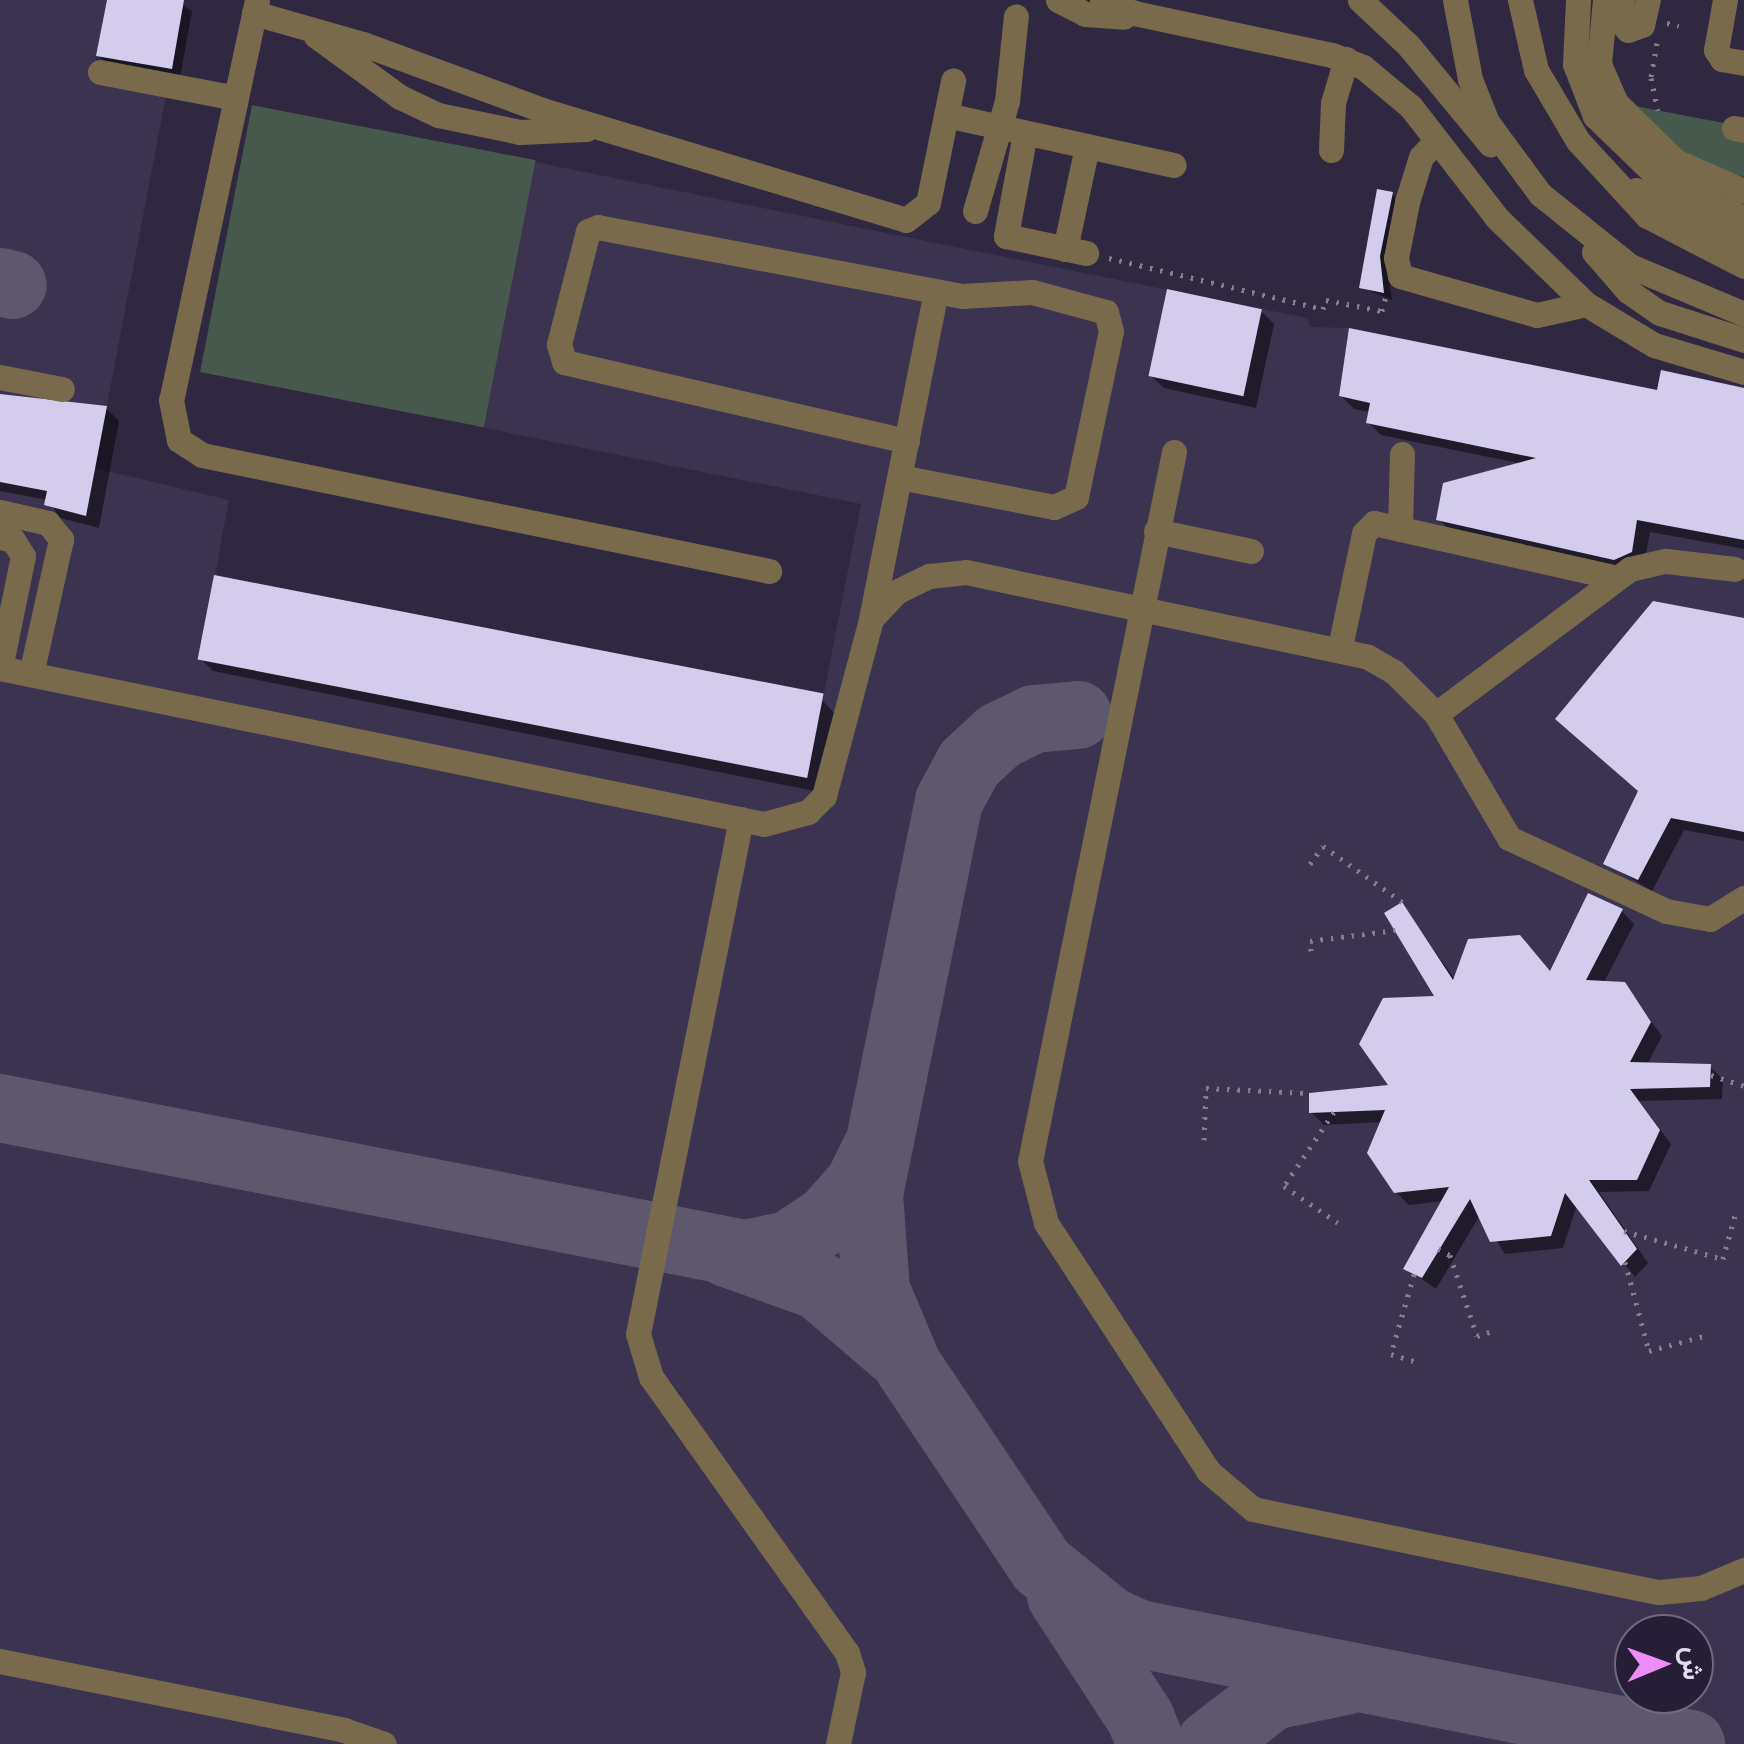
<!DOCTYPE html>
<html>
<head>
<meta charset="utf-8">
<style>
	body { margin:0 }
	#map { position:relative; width:1744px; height:1744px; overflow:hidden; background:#2f2840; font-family:"Work Sans",Vazirmatn,sans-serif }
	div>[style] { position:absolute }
	.built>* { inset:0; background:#3c3350 }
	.green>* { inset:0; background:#47594d; transform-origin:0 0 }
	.shadow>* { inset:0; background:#0007 }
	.taxiway>* { height:68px; margin:-34px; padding:0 34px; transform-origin:34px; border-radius:34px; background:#5e586e }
	.building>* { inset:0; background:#d3cced; transform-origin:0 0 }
	.path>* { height:5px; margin-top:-2.5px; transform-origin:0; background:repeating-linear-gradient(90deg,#847f93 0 2.5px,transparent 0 10.5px) }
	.minor>* { height:25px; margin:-12.5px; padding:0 12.5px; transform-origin:12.5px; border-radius:12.5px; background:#796a4c }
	span { translate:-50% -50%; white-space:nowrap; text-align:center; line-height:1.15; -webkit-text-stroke:10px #251e36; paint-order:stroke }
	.north { position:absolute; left:1614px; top:1614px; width:100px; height:100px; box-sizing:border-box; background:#251e36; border:2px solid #6f6a7f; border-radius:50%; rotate:89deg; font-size:28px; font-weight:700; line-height:40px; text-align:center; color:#dfdcec }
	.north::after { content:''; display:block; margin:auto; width:35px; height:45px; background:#ee8cf8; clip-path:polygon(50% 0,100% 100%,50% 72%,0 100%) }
</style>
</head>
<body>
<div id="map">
	<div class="built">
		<div style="clip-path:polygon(evenodd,0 0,107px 0,96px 60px,170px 75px,95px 468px,229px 500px,215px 575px,823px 698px,861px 504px,475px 426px,535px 162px,1307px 318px,1310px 327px,1349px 328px,1657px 390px,1661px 370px,1744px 387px,1744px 1744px,0 1744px,0 0,1634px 1634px,1694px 1634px,1694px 1694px,1634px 1694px,1634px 1634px)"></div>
	</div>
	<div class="green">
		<div style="clip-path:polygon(1620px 103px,1744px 127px,1744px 177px,1672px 153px)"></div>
		<div style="left:252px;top:105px;width:289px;height:272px;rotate:11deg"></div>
	</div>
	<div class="shadow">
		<div style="clip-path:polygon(109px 0,173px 0,192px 11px,180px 77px,108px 65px,99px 56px)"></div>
		<div style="clip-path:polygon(1392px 194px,1401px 204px,1388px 266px,1392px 300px,1361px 287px)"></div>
		<div style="clip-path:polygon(1261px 311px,1274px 324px,1256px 408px,1164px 388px,1151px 376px)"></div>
		<div style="clip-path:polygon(1744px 389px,1744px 549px,1650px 532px,1644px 565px,1628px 572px,1451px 532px,1439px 519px,1523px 464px,1381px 435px,1368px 422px,1371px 412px,1354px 409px,1341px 396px)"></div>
		<div style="clip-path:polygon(0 396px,106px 408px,119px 421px,99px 528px,60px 518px,48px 500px,0 491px)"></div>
		<div style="clip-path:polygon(1744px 621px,1744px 841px,1684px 830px,1652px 891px,1606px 863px)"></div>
		<div style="clip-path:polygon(200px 658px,822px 700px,834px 713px,819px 792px,213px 671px)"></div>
		<div style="clip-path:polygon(1402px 905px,1456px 981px,1551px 974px,1622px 911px,1634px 924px,1603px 984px,1624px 985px,1662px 1036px,1647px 1065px,1710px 1067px,1723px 1079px,1722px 1099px,1639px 1101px,1671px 1144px,1649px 1191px,1599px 1192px,1648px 1263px,1635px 1277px,1577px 1205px,1563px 1248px,1505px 1254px,1480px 1215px,1436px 1289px,1406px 1268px,1444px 1201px,1409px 1205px,1396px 1192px,1383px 1122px,1324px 1125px,1311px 1112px,1393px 1087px,1439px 998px)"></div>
	</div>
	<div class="taxiway">
		<div style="left:0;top:282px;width:13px;rotate:13deg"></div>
		<div style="left:1078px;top:715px;width:44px;rotate:174.8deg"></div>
		<div style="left:1034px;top:719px;width:39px;rotate:154deg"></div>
		<div style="left:999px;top:736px;width:41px;rotate:137deg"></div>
		<div style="left:969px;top:764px;width:42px;rotate:118.4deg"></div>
		<div style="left:949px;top:801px;width:402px;rotate:101.5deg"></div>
		<div style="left:869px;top:1195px;width:95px;rotate:85.8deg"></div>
		<div style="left:876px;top:1290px;width:82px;rotate:67.2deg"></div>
		<div style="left:908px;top:1366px;width:241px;rotate:56.2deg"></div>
		<div style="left:1042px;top:1566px;width:87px;rotate:39deg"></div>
		<div style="left:1110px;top:1621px;width:32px;rotate:24deg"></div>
		<div style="left:1139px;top:1634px;width:563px;rotate:11.27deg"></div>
		<div style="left:0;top:1108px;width:759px;rotate:11.09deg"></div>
		<div style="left:745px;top:1254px;width:45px;rotate:-11.6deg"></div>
		<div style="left:789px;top:1245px;width:47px;rotate:-33.7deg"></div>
		<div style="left:828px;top:1219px;width:47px;rotate:-48.5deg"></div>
		<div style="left:859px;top:1184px;width:37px;rotate:-64deg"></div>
		<div style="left:727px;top:1253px;width:98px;rotate:19.7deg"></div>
		<div style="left:819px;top:1286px;width:101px;rotate:40.6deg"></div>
		<div style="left:1061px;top:1596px;width:145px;rotate:56.9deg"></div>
		<div style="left:1140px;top:1717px;width:29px;rotate:68deg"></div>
		<div style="left:1210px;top:1744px;width:78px;rotate:-37.7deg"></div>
		<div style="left:1272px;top:1696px;width:75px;rotate:-11.6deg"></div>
	</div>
	<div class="building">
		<div style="clip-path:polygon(107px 0,184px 0,172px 69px,96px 56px)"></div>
		<div style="clip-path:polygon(1377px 189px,1393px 192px,1380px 256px,1384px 293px,1359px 288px)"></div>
		<div style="left:1167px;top:289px;width:97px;height:89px;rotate:12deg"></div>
		<div style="clip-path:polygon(1349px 328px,1657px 390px,1661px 370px,1744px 388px,1744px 540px,1637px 520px,1632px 552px,1614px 560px,1436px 520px,1443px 483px,1536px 458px,1366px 423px,1370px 403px,1339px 396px)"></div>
		<div style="clip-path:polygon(0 394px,107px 406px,86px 516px,44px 505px,47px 491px,0 482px)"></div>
		<div style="left:214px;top:575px;width:621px;height:86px;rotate:11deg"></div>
		<div style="clip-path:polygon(1653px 601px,1744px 618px,1744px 832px,1671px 818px,1638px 880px,1603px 864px,1638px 791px,1555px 719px)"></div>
		<div style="clip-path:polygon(1588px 893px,1623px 909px,1586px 980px,1625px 982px,1651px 1022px,1630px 1062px,1711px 1064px,1710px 1087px,1630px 1089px,1660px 1130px,1637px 1180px,1589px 1180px,1637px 1249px,1621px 1266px,1565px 1193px,1551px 1236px,1490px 1242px,1470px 1199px,1422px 1278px,1403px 1269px,1449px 1187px,1394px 1193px,1367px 1153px,1385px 1110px,1309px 1113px,1309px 1093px,1388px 1085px,1359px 1044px,1383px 998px,1434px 996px,1384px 913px,1402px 902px,1453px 980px,1468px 939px,1520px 935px,1550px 971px)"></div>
	</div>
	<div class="path">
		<div style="left:1667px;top:23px;width:12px;rotate:14deg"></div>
		<div style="left:1657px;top:43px;width:36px;rotate:100deg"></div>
		<div style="left:1651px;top:78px;width:33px;rotate:78deg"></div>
		<div style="left:1109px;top:258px;width:220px;rotate:13.4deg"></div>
		<div style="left:1323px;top:309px;width:9px;rotate:-72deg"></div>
		<div style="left:1326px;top:300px;width:57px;rotate:11.1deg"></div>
		<div style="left:1382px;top:311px;width:16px;rotate:-75deg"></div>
		<div style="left:1310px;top:864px;width:22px;rotate:-54deg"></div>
		<div style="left:1323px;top:846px;width:97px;rotate:35.3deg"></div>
		<div style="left:1311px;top:951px;width:10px;rotate:-96deg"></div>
		<div style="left:1310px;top:941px;width:86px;rotate:-7.4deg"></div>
		<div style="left:1711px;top:1075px;width:35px;rotate:18deg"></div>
		<div style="left:1334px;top:1112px;width:89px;rotate:124deg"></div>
		<div style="left:1284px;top:1186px;width:65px;rotate:34.4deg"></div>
		<div style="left:1204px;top:1140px;width:52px;rotate:-87.8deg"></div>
		<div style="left:1206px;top:1088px;width:103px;rotate:2.8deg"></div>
		<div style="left:1624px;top:1231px;width:103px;rotate:15.8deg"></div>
		<div style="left:1723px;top:1259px;width:46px;rotate:-74.7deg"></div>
		<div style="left:1438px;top:1249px;width:13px;rotate:27deg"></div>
		<div style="left:1450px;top:1255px;width:85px;rotate:71.6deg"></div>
		<div style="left:1477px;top:1336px;width:16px;rotate:-18deg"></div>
		<div style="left:1625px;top:1262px;width:92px;rotate:74.9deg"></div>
		<div style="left:1649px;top:1351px;width:60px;rotate:-15.4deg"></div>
		<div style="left:1414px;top:1274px;width:83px;rotate:106deg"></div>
		<div style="left:1391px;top:1354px;width:28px;rotate:17deg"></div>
	</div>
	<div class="minor">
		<div style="left:257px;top:0;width:409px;rotate:102.1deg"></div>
		<div style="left:171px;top:400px;width:41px;rotate:78.7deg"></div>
		<div style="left:179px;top:440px;width:27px;rotate:33deg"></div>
		<div style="left:202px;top:455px;width:579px;rotate:11.56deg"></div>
		<div style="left:1058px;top:0;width:30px;rotate:27deg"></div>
		<div style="left:1085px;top:14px;width:39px;rotate:4deg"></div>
		<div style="left:1102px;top:0;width:35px;rotate:22deg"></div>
		<div style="left:1134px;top:13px;width:202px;rotate:12deg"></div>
		<div style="left:1332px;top:55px;width:33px;rotate:21deg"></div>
		<div style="left:1363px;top:67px;width:62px;rotate:39.8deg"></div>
		<div style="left:1411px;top:107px;width:140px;rotate:52.2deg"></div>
		<div style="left:1497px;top:218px;width:124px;rotate:44deg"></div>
		<div style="left:1586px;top:304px;width:79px;rotate:31.1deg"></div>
		<div style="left:1654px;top:345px;width:94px;rotate:16.7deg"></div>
		<div style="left:1360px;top:0;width:66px;rotate:43.2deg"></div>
		<div style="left:1408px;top:45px;width:129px;rotate:50.4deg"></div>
		<div style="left:1455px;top:0;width:80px;rotate:79.2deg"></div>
		<div style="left:1470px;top:79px;width:46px;rotate:68.4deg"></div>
		<div style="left:1487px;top:122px;width:89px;rotate:53.6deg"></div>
		<div style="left:1540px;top:194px;width:115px;rotate:38.7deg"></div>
		<div style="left:1630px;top:266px;width:124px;rotate:22.8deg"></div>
		<div style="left:1520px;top:0;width:72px;rotate:77.1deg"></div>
		<div style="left:1536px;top:70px;width:82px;rotate:59.4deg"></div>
		<div style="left:1578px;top:141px;width:102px;rotate:47.4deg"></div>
		<div style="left:1647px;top:216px;width:109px;rotate:27.3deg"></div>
		<div style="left:1578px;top:0;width:64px;rotate:92.7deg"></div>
		<div style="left:1575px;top:64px;width:56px;rotate:69deg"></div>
		<div style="left:1595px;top:116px;width:95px;rotate:44.1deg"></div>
		<div style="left:1663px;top:182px;width:89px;rotate:24deg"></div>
		<div style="left:1605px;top:0;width:64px;rotate:95.4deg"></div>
		<div style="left:1599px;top:64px;width:43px;rotate:66.4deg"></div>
		<div style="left:1616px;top:103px;width:83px;rotate:44.5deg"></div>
		<div style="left:1675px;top:161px;width:75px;rotate:23.5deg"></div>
		<div style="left:1622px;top:0;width:20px;rotate:99deg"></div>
		<div style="left:1619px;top:20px;width:13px;rotate:48deg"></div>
		<div style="left:1628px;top:30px;width:15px;rotate:-20deg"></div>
		<div style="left:1642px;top:25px;width:26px;rotate:-77deg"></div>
		<div style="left:1725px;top:0;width:51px;rotate:100.2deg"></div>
		<div style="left:1716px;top:50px;width:11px;rotate:56deg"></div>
		<div style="left:1722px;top:59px;width:22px;rotate:10deg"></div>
		<div style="left:254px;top:13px;width:113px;rotate:15.9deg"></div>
		<div style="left:363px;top:44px;width:191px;rotate:20.2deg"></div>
		<div style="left:542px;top:110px;width:380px;rotate:16.8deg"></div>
		<div style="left:906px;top:220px;width:28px;rotate:-38deg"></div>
		<div style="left:928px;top:203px;width:125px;rotate:-78.4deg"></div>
		<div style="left:316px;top:36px;width:104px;rotate:36deg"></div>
		<div style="left:400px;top:97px;width:42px;rotate:25.3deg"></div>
		<div style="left:438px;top:115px;width:84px;rotate:11.7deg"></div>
		<div style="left:520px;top:132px;width:66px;rotate:-2.6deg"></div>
		<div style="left:100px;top:72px;width:138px;rotate:10.8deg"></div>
		<div style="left:946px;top:115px;width:233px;rotate:12.4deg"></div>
		<div style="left:1734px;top:128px;width:10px;rotate:11deg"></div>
		<div style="left:1025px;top:133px;width:105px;rotate:100.5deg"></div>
		<div style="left:1006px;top:236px;width:82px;rotate:12deg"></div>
		<div style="left:1436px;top:141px;width:22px;rotate:133deg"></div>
		<div style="left:1421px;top:157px;width:47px;rotate:107.3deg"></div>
		<div style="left:1407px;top:202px;width:57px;rotate:101.1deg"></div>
		<div style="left:1396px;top:258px;width:18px;rotate:77deg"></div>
		<div style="left:1400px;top:276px;width:142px;rotate:15.9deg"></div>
		<div style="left:1537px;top:315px;width:50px;rotate:-12.7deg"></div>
		<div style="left:1331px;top:150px;width:47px;rotate:-87.6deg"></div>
		<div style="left:1333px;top:103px;width:46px;rotate:-73.5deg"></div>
		<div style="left:1636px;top:190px;width:121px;rotate:26.6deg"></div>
		<div style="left:975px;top:211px;width:115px;rotate:-73.8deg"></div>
		<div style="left:1007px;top:101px;width:85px;rotate:-84deg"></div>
		<div style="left:1065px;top:249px;width:105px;rotate:-77.9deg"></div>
		<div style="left:1594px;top:252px;width:52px;rotate:48.9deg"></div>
		<div style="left:1628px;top:291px;width:39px;rotate:35deg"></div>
		<div style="left:1660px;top:313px;width:88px;rotate:17.8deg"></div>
		<div style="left:0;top:377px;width:63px;rotate:11deg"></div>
		<div style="left:1174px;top:452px;width:723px;rotate:101.48deg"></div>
		<div style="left:1030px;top:1161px;width:64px;rotate:75.5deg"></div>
		<div style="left:1046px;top:1223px;width:296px;rotate:56.8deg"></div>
		<div style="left:1208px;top:1471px;width:59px;rotate:40.2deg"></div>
		<div style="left:1253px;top:1509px;width:414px;rotate:11.6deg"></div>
		<div style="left:1659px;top:1592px;width:42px;rotate:-5.4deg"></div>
		<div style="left:1701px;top:1588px;width:47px;rotate:-22.7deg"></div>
		<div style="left:900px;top:477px;width:157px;rotate:11deg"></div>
		<div style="left:1054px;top:507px;width:24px;rotate:-24deg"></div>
		<div style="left:1076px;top:497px;width:170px;rotate:-78.1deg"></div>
		<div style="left:1111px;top:331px;width:20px;rotate:-105deg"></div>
		<div style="left:1106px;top:312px;width:77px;rotate:-164.9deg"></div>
		<div style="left:1032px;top:292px;width:70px;rotate:176.7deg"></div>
		<div style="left:962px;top:296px;width:370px;rotate:-169.3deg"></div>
		<div style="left:598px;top:227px;width:11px;rotate:158deg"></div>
		<div style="left:588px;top:231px;width:117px;rotate:104.4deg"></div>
		<div style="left:559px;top:344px;width:19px;rotate:74deg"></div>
		<div style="left:564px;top:362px;width:352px;rotate:13deg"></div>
		<div style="left:0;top:512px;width:49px;rotate:12.9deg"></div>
		<div style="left:48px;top:523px;width:21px;rotate:51deg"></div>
		<div style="left:61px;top:539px;width:138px;rotate:102.5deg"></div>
		<div style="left:1400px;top:529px;width:75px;rotate:-88.5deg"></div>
		<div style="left:1156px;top:531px;width:97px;rotate:11.9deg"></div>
		<div style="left:0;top:537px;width:13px;rotate:13deg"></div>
		<div style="left:13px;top:540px;width:19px;rotate:58deg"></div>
		<div style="left:23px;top:556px;width:114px;rotate:101.6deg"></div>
		<div style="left:871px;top:619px;width:333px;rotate:-78.8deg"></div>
		<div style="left:1340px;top:647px;width:116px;rotate:-78.1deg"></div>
		<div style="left:1364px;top:533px;width:14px;rotate:-45deg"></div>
		<div style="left:1374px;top:523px;width:246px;rotate:12.7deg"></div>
		<div style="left:0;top:668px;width:780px;rotate:11.54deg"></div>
		<div style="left:764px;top:824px;width:46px;rotate:-15.3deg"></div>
		<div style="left:808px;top:812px;width:23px;rotate:-45deg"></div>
		<div style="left:824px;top:796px;width:183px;rotate:-75.1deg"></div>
		<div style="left:871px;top:619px;width:37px;rotate:-47deg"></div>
		<div style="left:896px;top:592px;width:37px;rotate:-26deg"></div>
		<div style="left:929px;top:576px;width:37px;rotate:-6deg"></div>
		<div style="left:966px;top:572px;width:411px;rotate:11.9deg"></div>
		<div style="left:1368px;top:657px;width:30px;rotate:30deg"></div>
		<div style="left:1394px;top:672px;width:59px;rotate:45deg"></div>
		<div style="left:1436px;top:714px;width:144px;rotate:59.5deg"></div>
		<div style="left:1509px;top:838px;width:173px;rotate:24.9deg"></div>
		<div style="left:1666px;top:911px;width:45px;rotate:10.3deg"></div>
		<div style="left:1710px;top:919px;width:40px;rotate:-32deg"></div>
		<div style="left:1436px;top:714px;width:242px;rotate:-36.8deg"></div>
		<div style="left:1630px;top:569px;width:37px;rotate:-13deg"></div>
		<div style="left:1666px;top:561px;width:69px;rotate:6.6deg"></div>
		<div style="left:741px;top:819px;width:525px;rotate:101.31deg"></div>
		<div style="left:638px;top:1334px;width:45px;rotate:73.2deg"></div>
		<div style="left:651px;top:1377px;width:339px;rotate:54.6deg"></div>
		<div style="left:847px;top:1653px;width:20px;rotate:72deg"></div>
		<div style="left:853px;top:1672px;width:74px;rotate:101.8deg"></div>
		<div style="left:0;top:1661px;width:351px;rotate:11.3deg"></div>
		<div style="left:344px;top:1730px;width:42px;rotate:19.3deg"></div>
	</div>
	<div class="north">ش</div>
</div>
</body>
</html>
